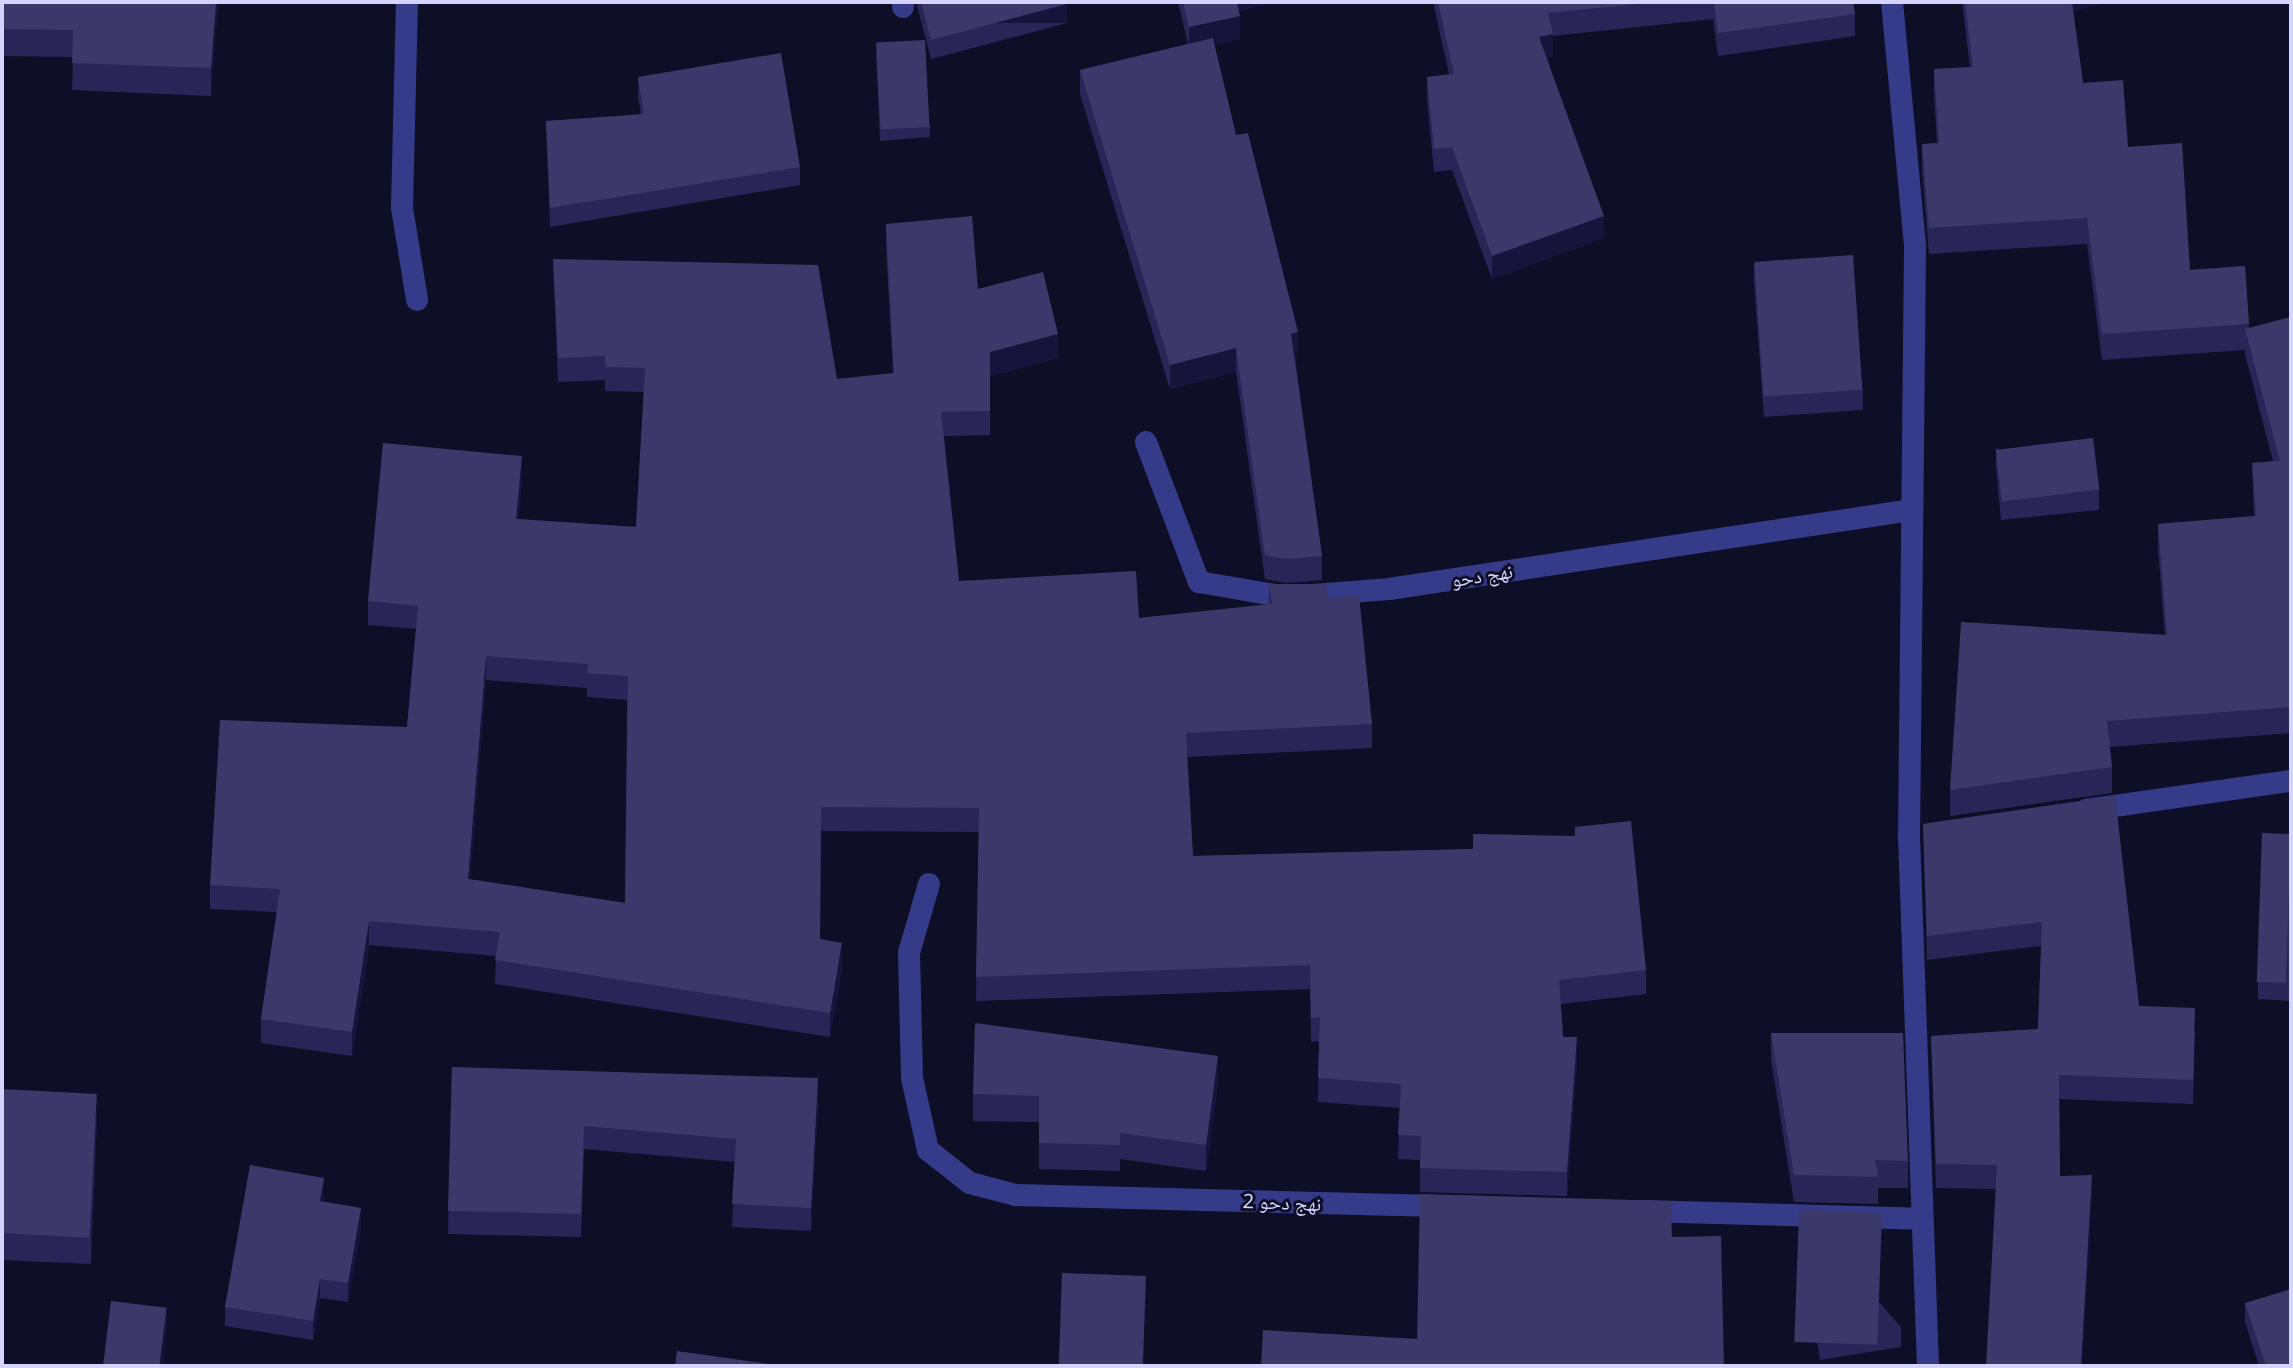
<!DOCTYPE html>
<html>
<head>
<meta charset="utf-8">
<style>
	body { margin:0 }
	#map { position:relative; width:2293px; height:1368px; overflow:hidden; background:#0f0e27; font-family:"Noto Sans","Noto Naskh Arabic",sans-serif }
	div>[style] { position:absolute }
	.service>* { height:22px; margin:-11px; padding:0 11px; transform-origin:11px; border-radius:11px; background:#363b89 }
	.minor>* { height:22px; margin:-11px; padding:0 11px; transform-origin:11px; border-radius:11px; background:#363b89 }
	.wall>* { inset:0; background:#2a2557 }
	.shaded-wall>* { inset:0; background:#17143c; transform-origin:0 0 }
	.building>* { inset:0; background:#3c3869; transform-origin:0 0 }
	span { translate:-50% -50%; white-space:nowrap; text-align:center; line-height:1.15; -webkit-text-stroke:6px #0f0e27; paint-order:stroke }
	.street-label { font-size:20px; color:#d5d4ff }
	.frame { position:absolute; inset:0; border:4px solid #d5d4ff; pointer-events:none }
</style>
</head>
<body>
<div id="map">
	<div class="service">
		<div style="left:2086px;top:810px;width:207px;rotate:-8.1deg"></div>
	</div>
	<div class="minor">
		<div style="left:407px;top:2px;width:206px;rotate:91.4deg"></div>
		<div style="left:402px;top:208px;width:93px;rotate:80.7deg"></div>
		<div style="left:903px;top:2px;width:5px;rotate:90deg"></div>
		<div style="left:1892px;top:2px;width:246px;rotate:84.6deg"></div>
		<div style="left:1915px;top:247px;width:589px;rotate:90.58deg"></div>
		<div style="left:1909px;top:836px;width:530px;rotate:87.95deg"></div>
		<div style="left:1146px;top:442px;width:150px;rotate:69.3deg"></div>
		<div style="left:1199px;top:582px;width:88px;rotate:9.8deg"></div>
		<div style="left:1286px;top:597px;width:103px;rotate:-4.4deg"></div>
		<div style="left:1389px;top:589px;width:529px;rotate:-8.59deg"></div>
		<div style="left:929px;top:884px;width:72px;rotate:106.2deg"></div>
		<div style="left:909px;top:953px;width:125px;rotate:88.6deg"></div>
		<div style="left:912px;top:1078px;width:74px;rotate:77.5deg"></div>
		<div style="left:928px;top:1150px;width:53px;rotate:38.2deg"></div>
		<div style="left:970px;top:1183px;width:48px;rotate:14.6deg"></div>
		<div style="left:1016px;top:1195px;width:431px;rotate:1.5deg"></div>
		<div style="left:1642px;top:1211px;width:278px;rotate:1.6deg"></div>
	</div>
	<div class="wall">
		<div style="clip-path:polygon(2px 2px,218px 2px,211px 96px,72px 90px,73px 57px,2px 56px)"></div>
		<div style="clip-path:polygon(916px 2px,1066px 2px,1067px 23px,931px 59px)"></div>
		<div style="clip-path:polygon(1178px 2px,1273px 2px,1239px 11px,1240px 39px,1214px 44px,1236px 135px,1298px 356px,1295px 357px,1322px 556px,1322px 580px,1287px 583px,1265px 579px,1236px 372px,1170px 389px,1080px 94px,1080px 70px,1188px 44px)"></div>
		<div style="clip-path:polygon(1433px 2px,1853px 2px,1855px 14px,1855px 36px,1718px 56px,1713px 19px,1553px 36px,1553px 56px,1547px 58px,1604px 238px,1492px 279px,1452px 170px,1434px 172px,1427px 99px,1427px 77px,1449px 74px)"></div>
		<div style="clip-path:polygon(1962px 2px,2107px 2px,2073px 11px,2083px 83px,2128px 147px,2190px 270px,2245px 266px,2249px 328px,2291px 317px,2291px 733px,2110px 747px,2112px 767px,2112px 793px,1950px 816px,1950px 790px,2165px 635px,2158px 549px,2158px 524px,2254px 516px,2252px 463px,2273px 461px,2245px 354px,2245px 350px,2102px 360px,2087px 244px,1929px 254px,1922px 170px,1922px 144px,1937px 143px,1934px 95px,1934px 69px,1970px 67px)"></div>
		<div style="clip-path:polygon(876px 53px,930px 127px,930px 137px,880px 141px)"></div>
		<div style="clip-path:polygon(638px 77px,800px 167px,800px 185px,550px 227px,546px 121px,641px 115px,638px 96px)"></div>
		<div style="clip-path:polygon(evenodd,886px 224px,978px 289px,1058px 358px,990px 376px,990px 435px,944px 436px,959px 581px,1139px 618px,1269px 604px,1269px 584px,1328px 598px,1372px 724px,1372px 748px,1187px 757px,1193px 856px,1473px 849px,1575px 836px,1575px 827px,1646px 970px,1646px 994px,1561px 1004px,1563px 1037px,1577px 1061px,1567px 1196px,1420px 1192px,1420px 1160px,1398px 1159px,1400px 1108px,1318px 1102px,1319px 1041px,1311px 1042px,1310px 989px,976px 1001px,979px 832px,821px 831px,820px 939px,842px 967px,830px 1037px,495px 984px,496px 956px,369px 945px,352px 1056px,261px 1043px,261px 1019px,277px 912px,210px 909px,210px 885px,407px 727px,416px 629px,368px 625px,368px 601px,522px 480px,518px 519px,636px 527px,644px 392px,605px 391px,605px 380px,558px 382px,553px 259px,837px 379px,893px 373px,886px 248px,886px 224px,486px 680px,587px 688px,587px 697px,627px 700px,625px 903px,470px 879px,486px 680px)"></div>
		<div style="clip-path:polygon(1754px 262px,1863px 390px,1863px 410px,1764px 417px,1754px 281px)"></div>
		<div style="clip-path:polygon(1996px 448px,2099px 490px,2099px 510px,2001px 520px,1996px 467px)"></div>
		<div style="clip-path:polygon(2115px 796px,2139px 1006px,2195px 1032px,2193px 1104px,2059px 1099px,2060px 1176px,2092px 1200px,1995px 1189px,1936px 1188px,1931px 1036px,2038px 1029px,2041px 946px,1927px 960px,1923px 824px)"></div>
		<div style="clip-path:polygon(2291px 834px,2291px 1001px,2258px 999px,2258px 982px)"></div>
		<div style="clip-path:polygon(1771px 1033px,1908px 1161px,1908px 1188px,1878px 1188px,1878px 1204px,1794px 1202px,1771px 1060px)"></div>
		<div style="clip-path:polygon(452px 1067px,818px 1101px,811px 1231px,732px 1227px,735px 1162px,584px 1149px,581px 1237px,448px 1234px)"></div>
		<div style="clip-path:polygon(1218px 1082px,1206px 1171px,1120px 1159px,1120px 1171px,1039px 1169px,1039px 1122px,973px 1121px,973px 1094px)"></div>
		<div style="clip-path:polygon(2px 1089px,97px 1121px,91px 1264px,2px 1260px)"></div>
		<div style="clip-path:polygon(324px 1197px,323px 1202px,361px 1228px,348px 1302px,320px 1298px,313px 1340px,225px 1326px,225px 1307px)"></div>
		<div style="clip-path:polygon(1799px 1210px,1901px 1327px,1901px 1347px,1820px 1360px,1799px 1230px)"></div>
		<div style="clip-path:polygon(2245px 1303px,2291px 1366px,2259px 1366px,2245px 1322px)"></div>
	</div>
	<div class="shaded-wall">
		<div style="clip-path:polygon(216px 2px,218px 2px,211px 96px,211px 68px)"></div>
		<div style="clip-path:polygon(1235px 2px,1273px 2px,1235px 12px)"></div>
		<div style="clip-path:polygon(2070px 2px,2107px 2px,2070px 12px)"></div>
		<div style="left:1067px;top:4px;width:19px;height:141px;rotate:90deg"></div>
		<div style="clip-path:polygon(1240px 16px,1240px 39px,1189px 50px,1189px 27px)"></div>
		<div style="clip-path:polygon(1553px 34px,1553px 56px,1539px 59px,1539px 37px)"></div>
		<div style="clip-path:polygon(1604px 216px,1604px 238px,1492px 279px,1492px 256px)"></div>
		<div style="clip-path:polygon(1298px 332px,1298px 356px,1291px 358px,1291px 334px)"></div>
		<div style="clip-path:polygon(1058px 334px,1058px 358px,990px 376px,990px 435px,990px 352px)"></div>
		<div style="clip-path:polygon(1236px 348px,1236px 372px,1170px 389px,1170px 365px)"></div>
		<div style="clip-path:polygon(522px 456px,522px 480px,516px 543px,516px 519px)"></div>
		<div style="clip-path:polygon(486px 656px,486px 680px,468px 903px,468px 879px)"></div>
		<div style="clip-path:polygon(369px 921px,369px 945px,352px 1056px,352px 1032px)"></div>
		<div style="clip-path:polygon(842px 943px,842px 967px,830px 1037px,830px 1013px)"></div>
		<div style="clip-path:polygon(1577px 1037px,1577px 1061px,1567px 1196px,1567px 1172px)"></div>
		<div style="clip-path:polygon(1218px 1056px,1218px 1082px,1206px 1171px,1206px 1145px)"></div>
		<div style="clip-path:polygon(818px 1078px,818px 1101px,811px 1231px,811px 1208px)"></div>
		<div style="clip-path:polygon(97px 1094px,97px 1121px,91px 1264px,91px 1237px)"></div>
		<div style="clip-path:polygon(2092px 1175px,2092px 1200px,2082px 1366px,2081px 1366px)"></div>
		<div style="clip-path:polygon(324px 1178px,324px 1197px,320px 1221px,320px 1201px)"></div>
		<div style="clip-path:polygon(361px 1208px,361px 1228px,348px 1302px,348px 1283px)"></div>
		<div style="clip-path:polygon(1146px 1276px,1143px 1366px,1142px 1366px)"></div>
		<div style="clip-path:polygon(320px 1279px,320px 1298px,313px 1340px,313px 1321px)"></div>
		<div style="clip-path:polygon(167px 1308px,167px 1327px,163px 1366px,160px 1366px)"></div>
	</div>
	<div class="building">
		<div style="clip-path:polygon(2px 2px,216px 2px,211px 68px,72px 63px,73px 30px,2px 29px)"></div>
		<div style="clip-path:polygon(921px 2px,1066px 2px,1067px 4px,931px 40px)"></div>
		<div style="clip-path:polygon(1183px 2px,1237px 2px,1240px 16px,1189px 27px)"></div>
		<div style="clip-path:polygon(1438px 2px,1658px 2px,1548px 13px,1553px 34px,1539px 37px,1604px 216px,1492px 256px,1452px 147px,1434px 149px,1427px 77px,1454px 74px)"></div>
		<div style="clip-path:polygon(1714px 2px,1853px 2px,1855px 14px,1718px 33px)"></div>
		<div style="clip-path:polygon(1965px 2px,2072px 2px,2083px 83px,2123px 80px,2128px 147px,2182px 143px,2190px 270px,2245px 266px,2249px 324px,2102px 334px,2087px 218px,1929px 228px,1922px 144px,1939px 143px,1934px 69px,1973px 67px)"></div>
		<div style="clip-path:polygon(1213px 38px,1236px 135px,1248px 133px,1298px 332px,1291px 334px,1322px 556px,1287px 559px,1265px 555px,1236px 348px,1170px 365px,1080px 70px)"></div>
		<div style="left:925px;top:40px;width:87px;height:49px;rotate:87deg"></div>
		<div style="clip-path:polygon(781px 53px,800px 167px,550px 208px,546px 121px,644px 114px,638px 77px)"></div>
		<div style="clip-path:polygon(evenodd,972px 216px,978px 289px,1043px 272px,1058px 334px,990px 352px,990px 411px,941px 412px,959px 581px,1136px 571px,1139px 618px,1272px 604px,1269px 584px,1326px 584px,1328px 598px,1359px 595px,1372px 724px,1186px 733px,1193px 856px,1473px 849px,1473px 834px,1575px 836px,1575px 827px,1631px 821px,1646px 970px,1559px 980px,1563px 1037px,1577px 1037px,1567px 1172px,1420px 1168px,1421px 1136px,1398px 1135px,1401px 1084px,1318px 1078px,1320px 1017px,1311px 1018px,1310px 965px,976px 977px,979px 808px,821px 807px,820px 939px,842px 943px,830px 1013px,495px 960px,500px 932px,369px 921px,352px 1032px,261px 1019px,280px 889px,210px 885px,220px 720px,407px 727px,418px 606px,368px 601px,383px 443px,522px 456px,516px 519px,636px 527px,645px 368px,605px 367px,605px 356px,558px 358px,553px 259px,818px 265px,837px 379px,894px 373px,886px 224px,972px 216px,486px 656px,588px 664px,587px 673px,628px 676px,625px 903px,468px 879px,486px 656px)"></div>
		<div style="left:1853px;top:255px;width:135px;height:99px;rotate:86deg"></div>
		<div style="clip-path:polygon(2291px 317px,2291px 707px,2107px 721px,2112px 767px,1950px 790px,1961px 622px,2167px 635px,2158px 524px,2256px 516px,2252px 463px,2280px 461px,2245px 329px)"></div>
		<div style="left:2093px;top:438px;width:52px;height:98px;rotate:83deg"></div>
		<div style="clip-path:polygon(2115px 796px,2139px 1006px,2195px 1008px,2193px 1080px,2059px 1075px,2060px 1176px,2092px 1175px,2081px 1366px,1986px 1366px,1997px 1165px,1936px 1164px,1931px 1036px,2038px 1029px,2042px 922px,1927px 936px,1923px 824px)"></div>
		<div style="left:2262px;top:833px;width:29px;height:149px;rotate:2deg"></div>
		<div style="clip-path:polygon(975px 1023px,1218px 1056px,1206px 1145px,1120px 1133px,1120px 1145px,1039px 1143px,1039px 1096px,973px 1094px)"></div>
		<div style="clip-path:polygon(1771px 1033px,1903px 1033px,1908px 1161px,1875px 1160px,1878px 1177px,1794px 1175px)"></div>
		<div style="clip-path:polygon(452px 1067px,818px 1078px,811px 1208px,732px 1204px,736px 1139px,584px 1126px,581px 1214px,448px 1211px)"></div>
		<div style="left:2px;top:1089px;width:95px;height:144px;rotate:3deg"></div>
		<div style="clip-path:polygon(250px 1165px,324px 1178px,320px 1201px,361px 1208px,348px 1283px,320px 1279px,313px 1321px,225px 1307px)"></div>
		<div style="clip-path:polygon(1420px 1194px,1671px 1201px,1672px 1237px,1721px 1236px,1724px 1366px,1261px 1366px,1263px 1330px,1417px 1339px)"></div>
		<div style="left:1799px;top:1210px;width:83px;height:132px;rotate:2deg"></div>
		<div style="left:1062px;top:1273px;width:84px;height:93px;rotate:2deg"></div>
		<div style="clip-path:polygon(2291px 1289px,2291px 1366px,2266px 1366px,2245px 1303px)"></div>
		<div style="left:111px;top:1301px;width:56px;height:66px;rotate:7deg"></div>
		<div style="clip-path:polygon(677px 1351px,784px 1366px,675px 1366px)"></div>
	</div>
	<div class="street-label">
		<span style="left:1482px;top:575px;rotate:-9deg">نهج دحو</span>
		<span style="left:1282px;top:1202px;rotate:2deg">نهج دحو 2</span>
	</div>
	<div class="frame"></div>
</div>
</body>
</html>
